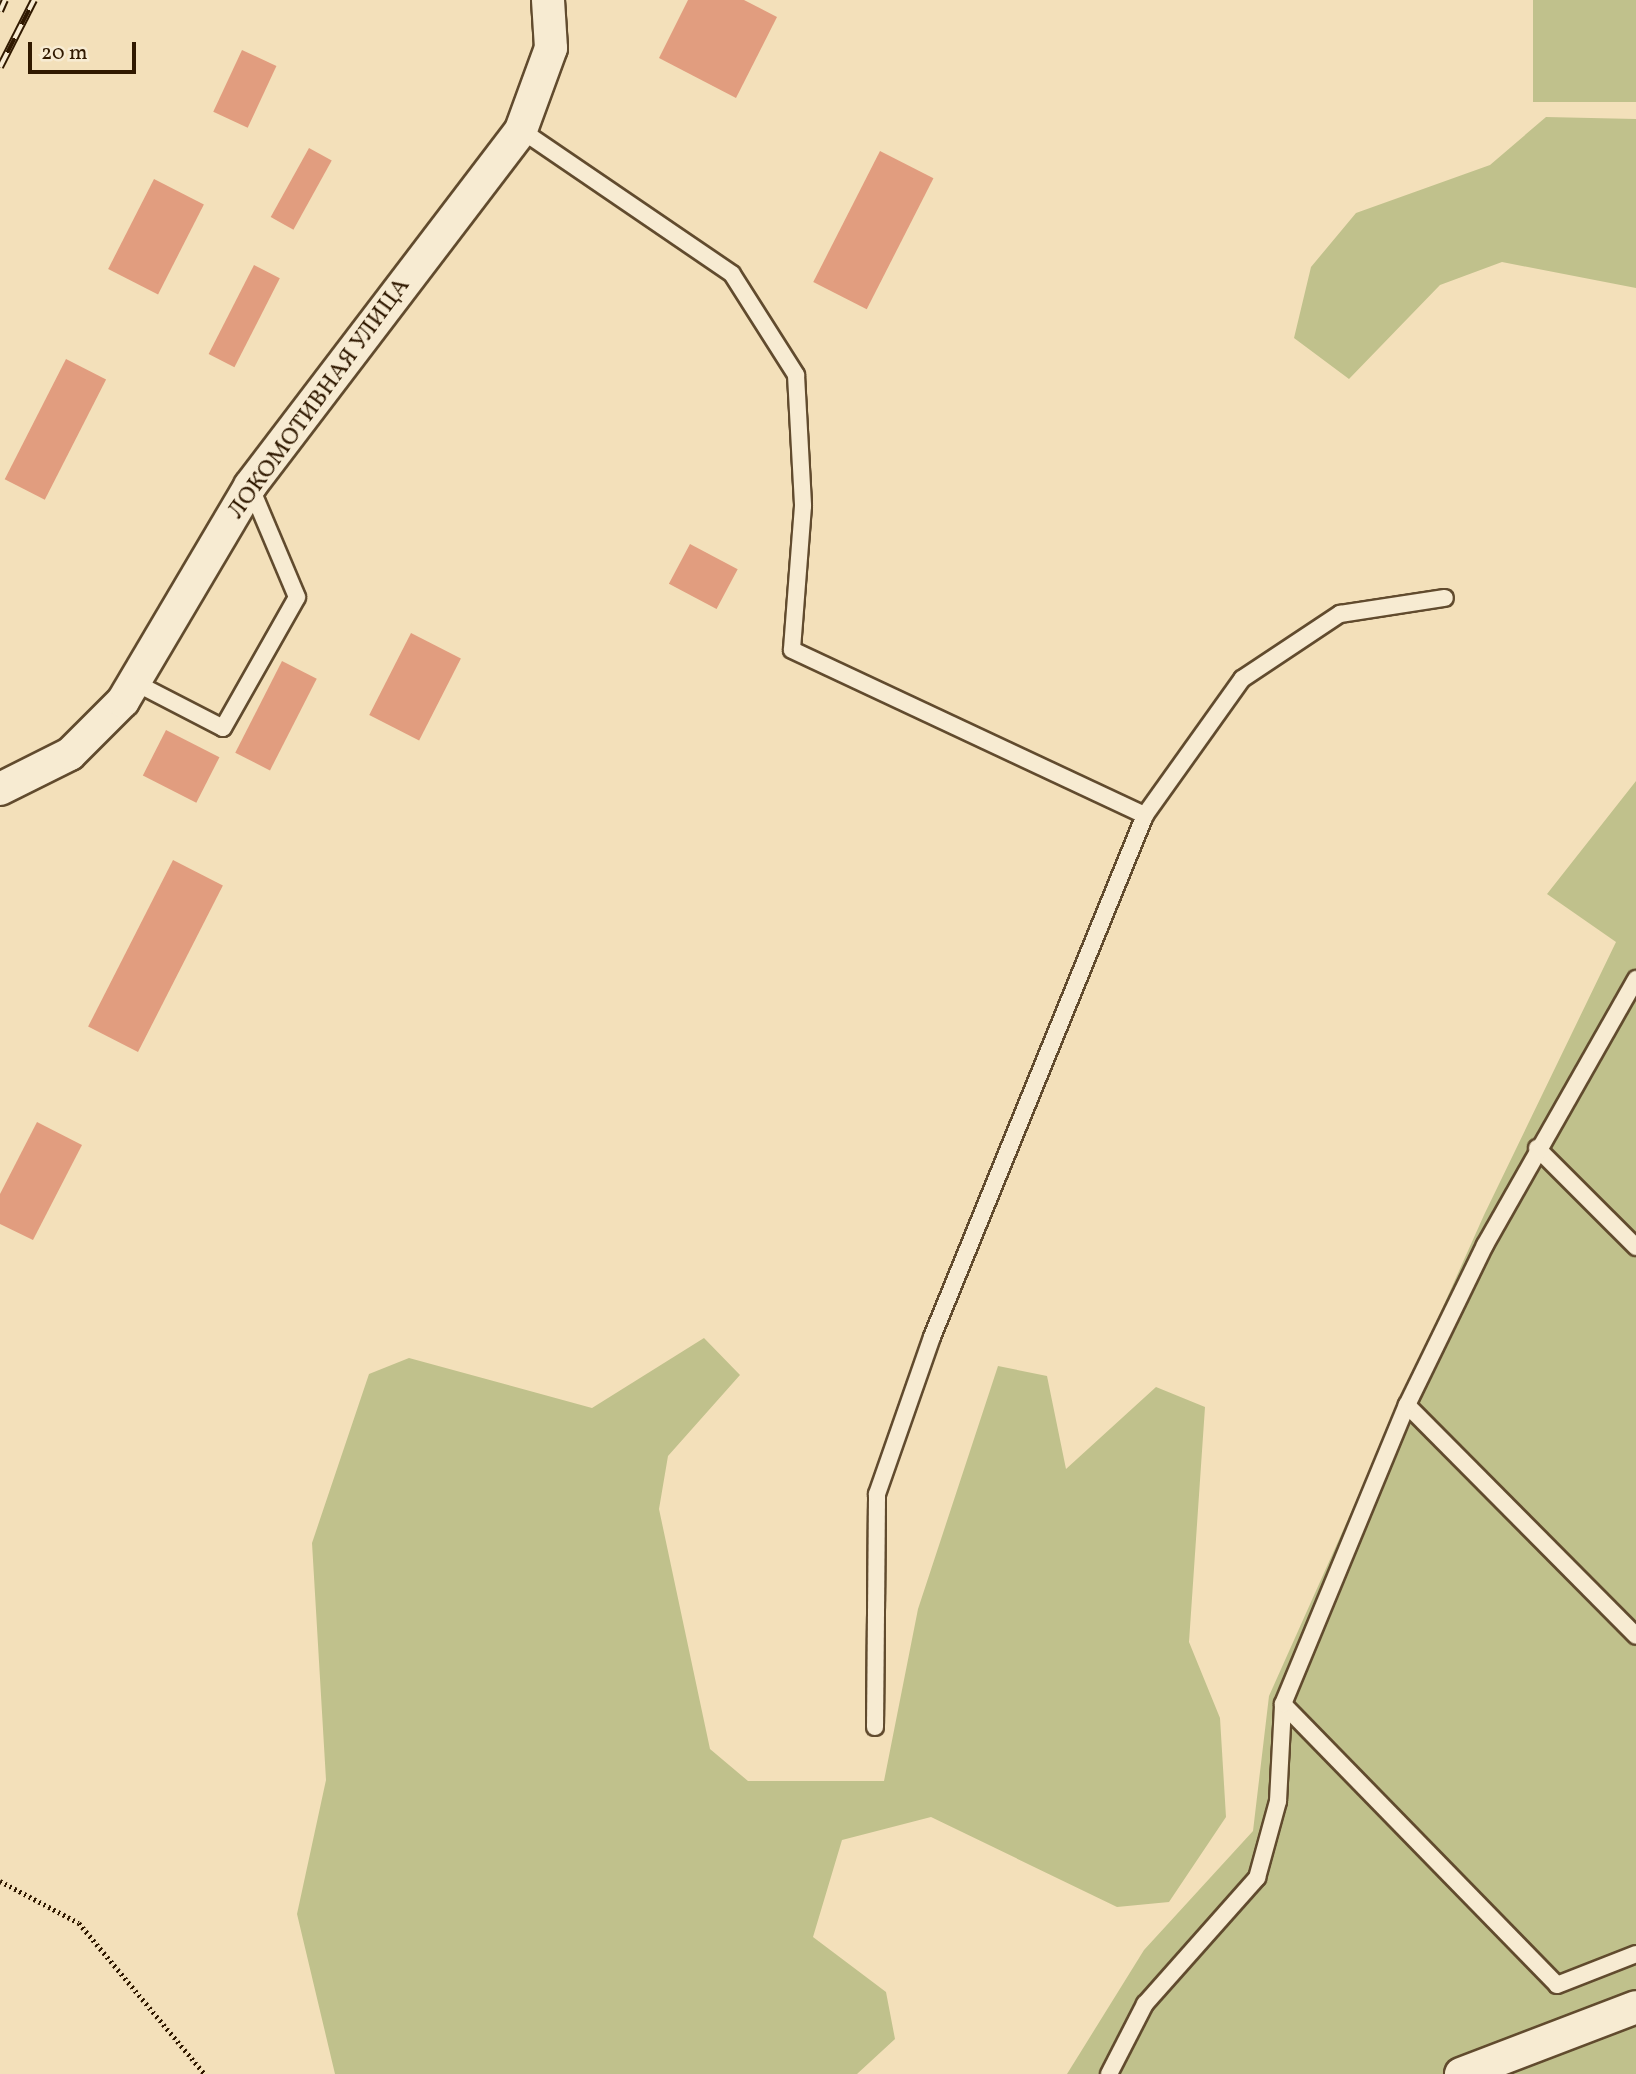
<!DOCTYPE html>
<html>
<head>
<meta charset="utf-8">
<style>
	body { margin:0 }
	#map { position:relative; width:1636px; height:2074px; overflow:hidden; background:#f3e0ba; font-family:Vollkorn,serif }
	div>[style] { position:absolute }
	.green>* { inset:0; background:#c0c18c; transform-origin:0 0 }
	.building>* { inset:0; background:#e19d7f; transform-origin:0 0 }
	.path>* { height:4.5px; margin-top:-2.25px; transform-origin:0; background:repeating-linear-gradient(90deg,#301900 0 2px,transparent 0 5.5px) }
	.roads { filter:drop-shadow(2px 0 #614b2e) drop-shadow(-2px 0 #614b2e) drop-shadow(0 2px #614b2e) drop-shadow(0 -2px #614b2e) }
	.service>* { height:16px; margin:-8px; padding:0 8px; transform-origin:8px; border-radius:8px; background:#f7ebd2 }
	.minor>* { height:32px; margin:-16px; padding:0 16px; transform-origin:16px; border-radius:16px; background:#f7ebd2 }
	.rail>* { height:8px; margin-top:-4px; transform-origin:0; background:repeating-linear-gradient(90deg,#f7ebd2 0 16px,#301900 0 32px); box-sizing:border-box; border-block:2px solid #301900 }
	span { translate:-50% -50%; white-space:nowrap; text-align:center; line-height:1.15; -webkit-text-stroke:5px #f7ebd2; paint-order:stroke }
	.street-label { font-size:24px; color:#301900 }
	.scale { position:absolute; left:28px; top:42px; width:108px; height:32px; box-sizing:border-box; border:4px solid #301900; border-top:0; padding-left:9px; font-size:21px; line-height:24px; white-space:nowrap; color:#301900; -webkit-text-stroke:5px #f7ebd2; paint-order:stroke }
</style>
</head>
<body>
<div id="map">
	<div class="green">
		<div style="left:1533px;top:0;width:103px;height:102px"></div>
		<div style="clip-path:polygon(1546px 117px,1636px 119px,1636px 288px,1502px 262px,1440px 285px,1349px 379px,1294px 338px,1311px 267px,1356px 213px,1490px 165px)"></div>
		<div style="clip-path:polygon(1636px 781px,1636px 2074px,1067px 2074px,1144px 1950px,1253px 1831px,1269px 1696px,1484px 1215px,1616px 942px,1547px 894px)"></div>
		<div style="clip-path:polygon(704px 1338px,740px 1375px,668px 1456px,659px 1509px,710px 1749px,748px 1781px,884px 1781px,918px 1609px,998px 1366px,1047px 1376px,1066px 1469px,1156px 1387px,1205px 1407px,1189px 1642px,1220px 1718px,1226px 1817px,1169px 1902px,1117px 1907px,931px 1817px,842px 1840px,813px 1937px,886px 1992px,895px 2039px,857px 2074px,335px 2074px,297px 1914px,326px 1780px,312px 1543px,369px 1374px,409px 1358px,592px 1408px)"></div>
	</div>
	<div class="building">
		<div style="clip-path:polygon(688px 0,744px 0,777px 17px,736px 98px,659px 58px)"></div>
		<div style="left:242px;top:50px;width:38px;height:68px;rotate:25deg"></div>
		<div style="left:309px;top:148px;width:26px;height:79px;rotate:29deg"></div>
		<div style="left:880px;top:151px;width:60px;height:147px;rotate:27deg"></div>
		<div style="left:154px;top:179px;width:56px;height:101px;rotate:27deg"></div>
		<div style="left:254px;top:265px;width:29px;height:100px;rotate:27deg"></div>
		<div style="left:66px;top:359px;width:45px;height:135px;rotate:27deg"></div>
		<div style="left:690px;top:544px;width:54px;height:45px;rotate:28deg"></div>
		<div style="left:411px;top:633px;width:56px;height:92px;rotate:27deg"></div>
		<div style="left:282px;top:661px;width:39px;height:103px;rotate:27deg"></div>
		<div style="left:166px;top:730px;width:60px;height:51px;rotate:27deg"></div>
		<div style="left:173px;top:860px;width:56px;height:187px;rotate:27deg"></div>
		<div style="clip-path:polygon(37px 1122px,82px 1145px,33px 1240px,0 1224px,0 1194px)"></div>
	</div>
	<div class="path">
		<div style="left:0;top:1881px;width:89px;rotate:28deg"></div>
		<div style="left:79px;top:1923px;width:197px;rotate:50.2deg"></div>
	</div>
	<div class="roads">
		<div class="service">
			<div style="left:521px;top:130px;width:255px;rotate:34.3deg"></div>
			<div style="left:732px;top:274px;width:120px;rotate:57.6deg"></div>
			<div style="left:796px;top:375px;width:131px;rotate:86.9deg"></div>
			<div style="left:803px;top:506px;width:144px;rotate:94.4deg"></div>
			<div style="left:792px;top:650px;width:390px;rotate:25.1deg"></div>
			<div style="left:134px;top:682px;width:100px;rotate:27.3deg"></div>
			<div style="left:223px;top:728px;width:150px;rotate:-60.5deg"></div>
			<div style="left:297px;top:597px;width:121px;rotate:-112.9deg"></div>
			<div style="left:1537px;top:1148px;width:140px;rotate:45deg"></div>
			<div style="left:1407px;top:1405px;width:325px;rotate:45.2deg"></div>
			<div style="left:1283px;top:1704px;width:392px;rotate:45.7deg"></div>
			<div style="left:1557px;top:1985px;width:85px;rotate:-21.4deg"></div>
			<div style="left:875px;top:1727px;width:233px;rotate:-89.5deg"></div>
			<div style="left:877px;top:1494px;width:166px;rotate:-70.7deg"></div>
			<div style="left:932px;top:1337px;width:564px;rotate:-67.8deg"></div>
			<div style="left:1145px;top:815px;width:167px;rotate:-54.5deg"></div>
			<div style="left:1242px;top:679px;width:118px;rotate:-33.6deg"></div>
			<div style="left:1340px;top:614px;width:106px;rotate:-8.7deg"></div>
			<div style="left:1109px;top:2074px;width:79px;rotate:-62.8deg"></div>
			<div style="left:1145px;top:2004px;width:169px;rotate:-48.4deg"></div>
			<div style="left:1257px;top:1878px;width:80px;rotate:-74.7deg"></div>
			<div style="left:1278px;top:1801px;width:97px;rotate:-87deg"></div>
			<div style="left:1283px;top:1704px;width:324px;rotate:-67.5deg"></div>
			<div style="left:1407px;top:1405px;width:178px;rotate:-64deg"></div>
			<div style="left:1485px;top:1245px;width:306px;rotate:-60.4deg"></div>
		</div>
		<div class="minor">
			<div style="left:0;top:789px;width:78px;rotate:-26.6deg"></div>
			<div style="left:70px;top:754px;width:75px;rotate:-45deg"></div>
			<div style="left:123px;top:701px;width:250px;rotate:-59.4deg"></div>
			<div style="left:250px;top:486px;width:447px;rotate:-52.7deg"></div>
			<div style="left:521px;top:130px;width:87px;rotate:-69.9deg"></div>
			<div style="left:551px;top:48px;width:48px;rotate:-93.6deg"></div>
			<div style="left:1461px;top:2074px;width:187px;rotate:-20.9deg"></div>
		</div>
	</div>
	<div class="rail">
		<div style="left:0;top:11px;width:12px;rotate:-66deg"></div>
		<div style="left:0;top:67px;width:75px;rotate:-63.1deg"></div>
	</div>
	<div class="street-label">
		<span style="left:320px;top:399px;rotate:-54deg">ЛОКОМОТИВНАЯ УЛИЦА</span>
	</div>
	<div class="scale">20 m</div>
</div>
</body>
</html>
